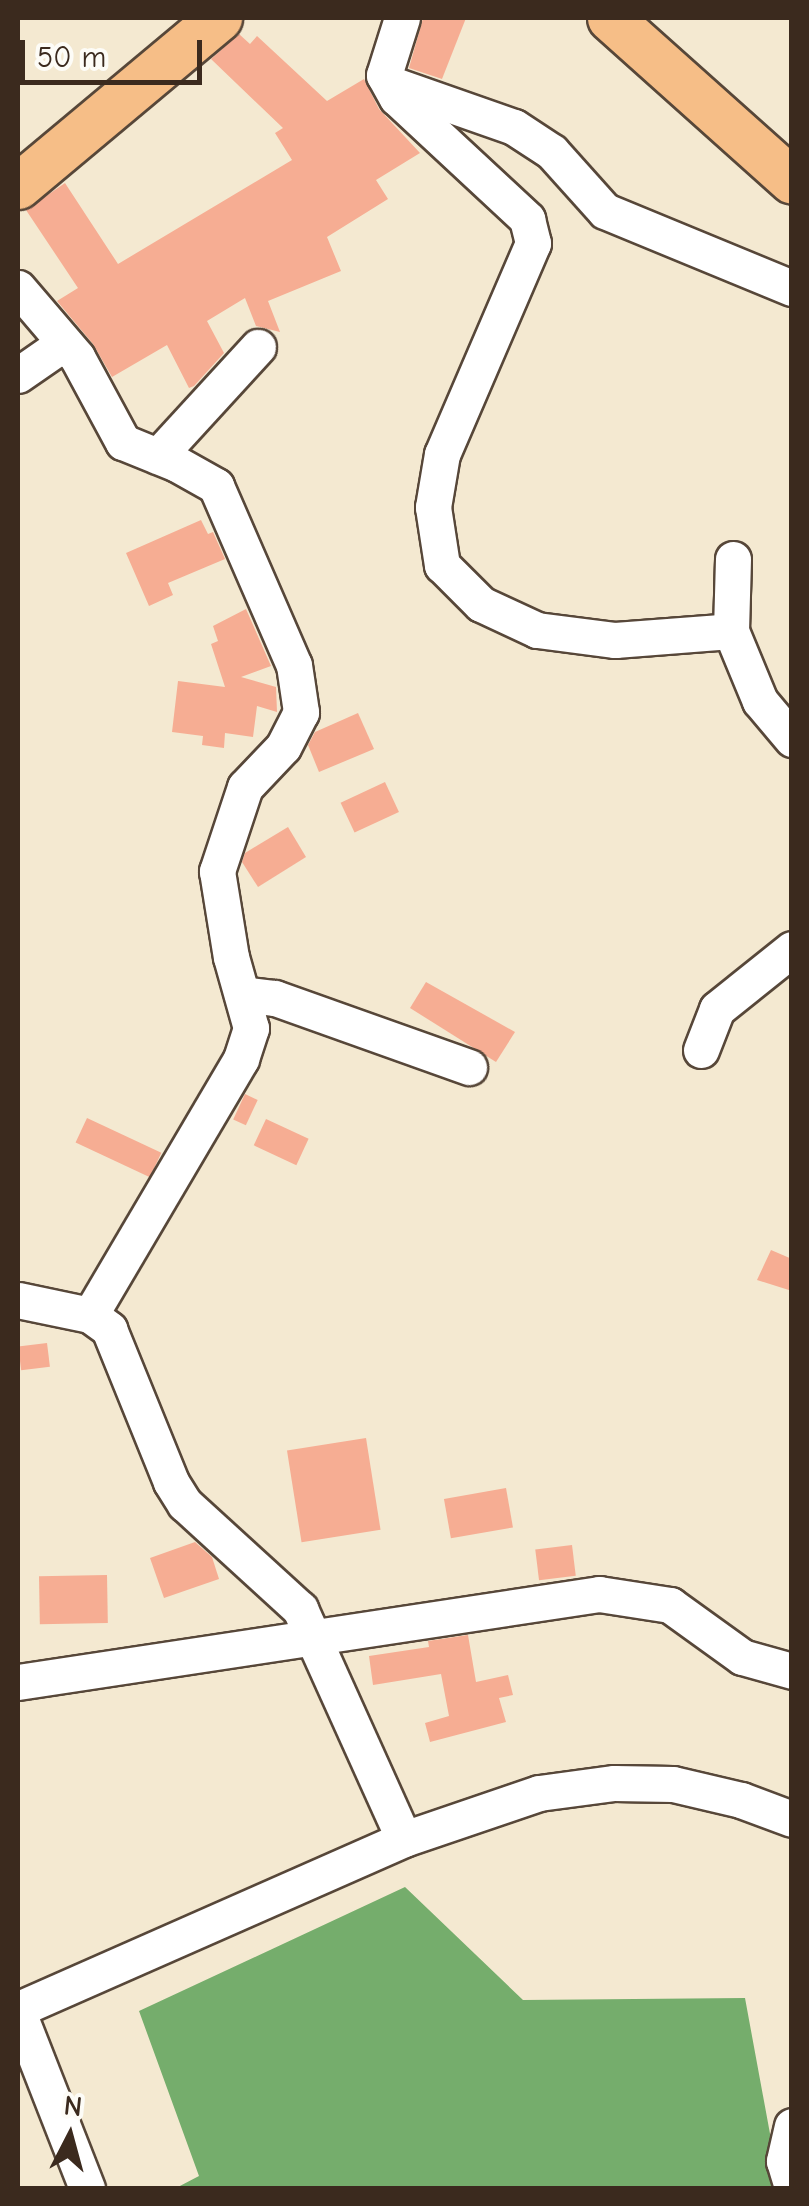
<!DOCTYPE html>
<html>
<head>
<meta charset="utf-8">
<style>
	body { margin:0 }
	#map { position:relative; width:809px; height:2206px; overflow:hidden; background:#f4e9d1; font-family:"Comic Neue",sans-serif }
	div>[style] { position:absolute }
	.forest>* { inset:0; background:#75ad6c }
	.building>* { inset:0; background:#f6ad93; transform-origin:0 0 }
	.roads { filter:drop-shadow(2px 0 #574739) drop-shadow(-2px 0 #574739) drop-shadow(0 2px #574739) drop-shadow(0 -2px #574739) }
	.minor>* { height:35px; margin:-17.5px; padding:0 17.5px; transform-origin:17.5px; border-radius:17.5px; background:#fff }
	.major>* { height:45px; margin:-22.5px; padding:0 22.5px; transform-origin:22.5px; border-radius:22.5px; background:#f6be87 }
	span { translate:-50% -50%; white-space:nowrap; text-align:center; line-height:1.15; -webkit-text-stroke:9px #fdfcf7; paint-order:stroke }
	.frame { position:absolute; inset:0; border:20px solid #3b2a1e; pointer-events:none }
	.north { position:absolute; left:20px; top:2086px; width:100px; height:100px; -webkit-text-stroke:8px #fdfcf7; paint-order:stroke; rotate:6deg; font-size:28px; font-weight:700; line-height:40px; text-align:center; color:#3b2a1e }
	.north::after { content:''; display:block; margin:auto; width:35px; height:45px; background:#3b2a1e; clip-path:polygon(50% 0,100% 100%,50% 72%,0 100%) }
	.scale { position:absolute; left:20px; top:40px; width:182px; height:45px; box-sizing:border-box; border:5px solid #3b2a1e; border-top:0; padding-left:12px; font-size:30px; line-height:35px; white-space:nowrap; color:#3b2a1e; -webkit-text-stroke:8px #fdfcf7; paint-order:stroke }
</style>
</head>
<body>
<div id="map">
	<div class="forest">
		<div style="clip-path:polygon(405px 1887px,523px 2000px,745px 1998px,780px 2188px,176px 2188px,199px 2176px,139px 2011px)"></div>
	</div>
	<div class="building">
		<div style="clip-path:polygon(423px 18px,466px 18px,442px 79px,409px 68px)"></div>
		<div style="clip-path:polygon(239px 34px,250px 44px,257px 36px,327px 101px,364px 79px,379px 109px,420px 153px,376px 180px,388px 199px,327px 237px,341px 271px,268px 301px,280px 332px,256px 326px,245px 298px,207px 321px,224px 353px,194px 386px,189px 388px,167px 345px,112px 377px,93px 344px,57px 301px,78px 288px,26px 210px,65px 183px,118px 264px,292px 160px,275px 133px,283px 128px,211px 59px)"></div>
		<div style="clip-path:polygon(201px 520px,208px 534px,213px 532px,225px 559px,168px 583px,173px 595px,149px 606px,126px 553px)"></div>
		<div style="clip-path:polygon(246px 609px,271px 666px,241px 677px,276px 687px,277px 712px,257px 706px,253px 737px,225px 733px,224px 748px,202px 745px,203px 736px,172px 732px,178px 681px,225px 687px,211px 644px,218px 641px,213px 626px)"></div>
		<div style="clip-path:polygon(358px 713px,374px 749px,319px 772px,308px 745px,315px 732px)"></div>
		<div style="left:385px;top:782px;width:33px;height:49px;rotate:65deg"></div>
		<div style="clip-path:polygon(288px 827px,306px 857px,258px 887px,242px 862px,245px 853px)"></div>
		<div style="clip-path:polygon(426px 982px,515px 1032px,496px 1062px,410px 1008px)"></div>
		<div style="left:245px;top:1094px;width:14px;height:28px;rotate:25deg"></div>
		<div style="left:87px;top:1118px;width:82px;height:27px;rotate:25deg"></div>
		<div style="left:266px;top:1119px;width:47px;height:29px;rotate:25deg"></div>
		<div style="clip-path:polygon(771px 1250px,792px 1259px,792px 1291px,757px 1280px)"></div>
		<div style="left:47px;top:1343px;width:24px;height:29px;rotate:83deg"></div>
		<div style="left:366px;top:1438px;width:93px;height:80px;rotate:81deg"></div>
		<div style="left:506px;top:1488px;width:40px;height:63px;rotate:80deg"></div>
		<div style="clip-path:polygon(195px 1542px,212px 1557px,219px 1579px,164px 1598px,150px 1558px)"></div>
		<div style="left:572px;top:1545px;width:31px;height:37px;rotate:83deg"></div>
		<div style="left:107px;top:1575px;width:48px;height:68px;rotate:89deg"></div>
		<div style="clip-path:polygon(468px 1635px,476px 1682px,508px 1675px,513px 1695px,499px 1698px,506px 1722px,430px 1742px,425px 1723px,449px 1716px,441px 1674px,373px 1685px,369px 1656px,429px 1647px,428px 1641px)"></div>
	</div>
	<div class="roads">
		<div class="minor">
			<div style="left:402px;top:18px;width:60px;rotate:107.5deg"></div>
			<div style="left:384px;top:75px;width:26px;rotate:61deg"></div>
			<div style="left:397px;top:98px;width:178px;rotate:42.9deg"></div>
			<div style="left:527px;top:219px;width:25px;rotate:76deg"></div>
			<div style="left:533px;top:243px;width:230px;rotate:113.3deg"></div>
			<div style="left:442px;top:454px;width:54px;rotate:99.6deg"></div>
			<div style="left:433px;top:507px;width:59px;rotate:81.2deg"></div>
			<div style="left:442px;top:565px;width:55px;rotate:45deg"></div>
			<div style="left:481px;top:604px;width:62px;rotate:24.9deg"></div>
			<div style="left:537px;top:630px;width:79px;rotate:7.3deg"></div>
			<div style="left:615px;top:640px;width:116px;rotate:-4.4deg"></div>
			<div style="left:394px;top:85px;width:127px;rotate:19.3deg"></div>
			<div style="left:514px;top:127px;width:45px;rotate:33.3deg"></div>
			<div style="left:552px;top:152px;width:79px;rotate:48.1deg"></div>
			<div style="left:605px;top:211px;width:202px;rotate:22.4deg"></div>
			<div style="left:18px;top:288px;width:91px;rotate:49.5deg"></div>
			<div style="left:77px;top:357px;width:97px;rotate:61.6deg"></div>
			<div style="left:123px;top:442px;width:58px;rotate:22.2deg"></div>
			<div style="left:177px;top:464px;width:45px;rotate:29.4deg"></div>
			<div style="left:216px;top:486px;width:195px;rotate:66.5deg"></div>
			<div style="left:294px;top:665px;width:48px;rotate:81.5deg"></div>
			<div style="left:301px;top:712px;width:39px;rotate:117deg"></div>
			<div style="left:283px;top:747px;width:55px;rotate:133.5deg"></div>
			<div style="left:245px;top:787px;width:89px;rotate:108.4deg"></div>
			<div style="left:217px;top:871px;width:87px;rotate:80.8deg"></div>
			<div style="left:231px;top:957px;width:74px;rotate:74.3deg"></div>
			<div style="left:251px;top:1028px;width:33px;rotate:108deg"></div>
			<div style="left:241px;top:1059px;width:297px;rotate:120.5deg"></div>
			<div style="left:18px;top:375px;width:56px;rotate:-34.8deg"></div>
			<div style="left:158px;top:456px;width:148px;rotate:-47.5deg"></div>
			<div style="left:733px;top:559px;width:72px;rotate:91.6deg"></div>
			<div style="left:731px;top:631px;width:76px;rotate:67.5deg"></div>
			<div style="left:760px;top:701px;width:50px;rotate:49.9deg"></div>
			<div style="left:242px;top:994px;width:33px;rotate:7deg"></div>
			<div style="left:275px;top:998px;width:206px;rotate:19.6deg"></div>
			<div style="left:701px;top:1050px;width:44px;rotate:-68.7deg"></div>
			<div style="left:717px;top:1009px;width:96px;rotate:-38.7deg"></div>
			<div style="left:18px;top:1300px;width:74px;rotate:11.8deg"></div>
			<div style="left:90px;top:1315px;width:24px;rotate:36deg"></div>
			<div style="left:109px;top:1329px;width:165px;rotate:67.9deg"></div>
			<div style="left:171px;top:1482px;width:26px;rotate:58deg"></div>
			<div style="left:185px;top:1504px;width:156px;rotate:42.4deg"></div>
			<div style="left:300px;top:1609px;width:252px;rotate:65.7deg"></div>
			<div style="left:404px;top:1839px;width:422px;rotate:156.2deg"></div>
			<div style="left:18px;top:1682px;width:588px;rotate:-8.61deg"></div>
			<div style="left:599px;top:1594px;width:72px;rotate:8.8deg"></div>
			<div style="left:670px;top:1605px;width:89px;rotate:35.8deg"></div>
			<div style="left:742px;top:1657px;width:52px;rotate:15.6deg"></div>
			<div style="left:404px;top:1839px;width:143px;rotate:-18.8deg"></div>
			<div style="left:539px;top:1793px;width:76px;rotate:-7.6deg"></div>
			<div style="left:614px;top:1783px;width:59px;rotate:1deg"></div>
			<div style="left:673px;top:1784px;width:70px;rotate:13.2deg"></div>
			<div style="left:741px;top:1800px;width:54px;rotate:20.4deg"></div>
			<div style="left:18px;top:2012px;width:189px;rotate:68.6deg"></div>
			<div style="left:792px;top:2126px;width:36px;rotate:103deg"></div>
			<div style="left:784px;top:2161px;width:28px;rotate:73deg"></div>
		</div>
		<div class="major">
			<div style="left:610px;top:18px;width:244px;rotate:41.8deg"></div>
			<div style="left:18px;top:186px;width:262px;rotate:-39.9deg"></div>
		</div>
	</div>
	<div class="frame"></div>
	<div class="north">N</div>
	<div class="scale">50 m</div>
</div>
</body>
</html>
